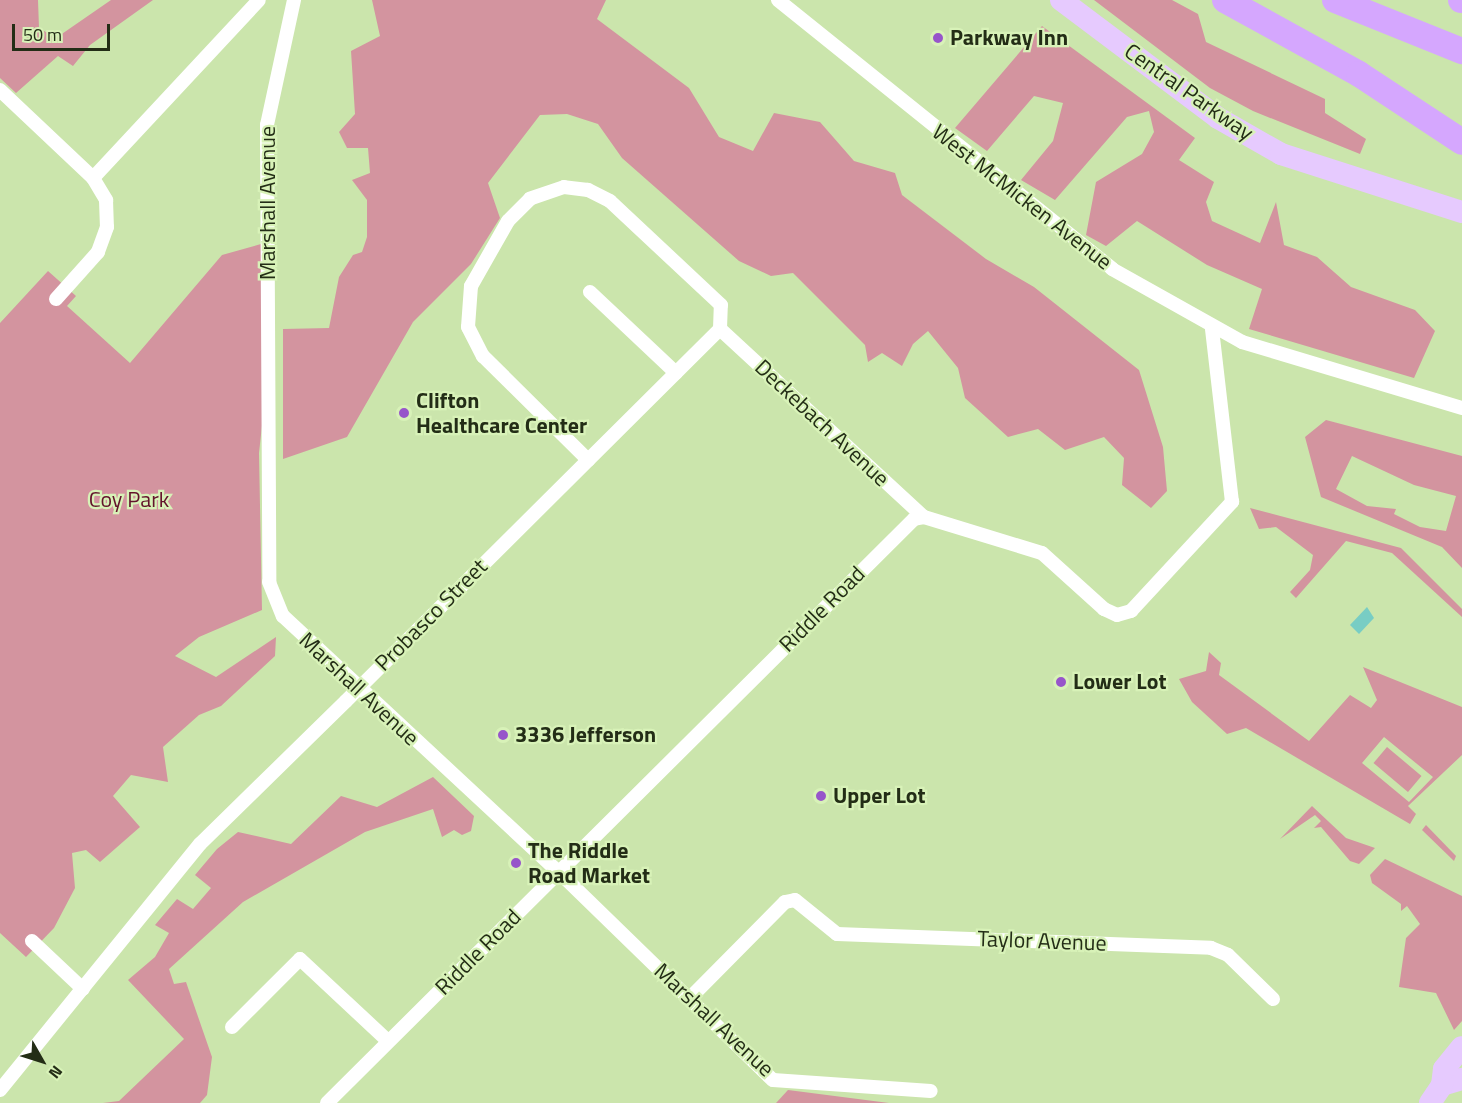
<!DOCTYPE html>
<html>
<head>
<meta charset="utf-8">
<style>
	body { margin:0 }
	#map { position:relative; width:1462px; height:1103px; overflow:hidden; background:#cbe5ac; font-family:"Titillium Web",sans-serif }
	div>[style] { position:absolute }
	.green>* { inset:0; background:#d3949f; transform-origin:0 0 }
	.water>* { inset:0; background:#78cdc4 }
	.minor>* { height:14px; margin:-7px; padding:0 7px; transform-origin:7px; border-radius:7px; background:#fff }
	.primary>* { height:22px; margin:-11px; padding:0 11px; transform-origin:11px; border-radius:11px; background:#e6cafe }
	.motorway>* { height:26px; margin:-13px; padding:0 13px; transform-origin:13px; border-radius:13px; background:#d5a7fe }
	.dots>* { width:16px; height:16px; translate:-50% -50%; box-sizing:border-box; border:3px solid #d8f2b8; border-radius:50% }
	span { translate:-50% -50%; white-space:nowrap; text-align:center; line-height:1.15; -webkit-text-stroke:4.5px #d8f2b8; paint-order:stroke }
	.poi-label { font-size:22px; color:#232d16; font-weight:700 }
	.left { translate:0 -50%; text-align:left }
	.street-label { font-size:22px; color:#232d16 }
	.park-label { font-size:22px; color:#63132c }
	.north { position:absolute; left:12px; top:1031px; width:60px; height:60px; -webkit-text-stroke:4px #d8f2b8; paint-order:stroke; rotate:129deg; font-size:16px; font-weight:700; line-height:24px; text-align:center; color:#232d16 }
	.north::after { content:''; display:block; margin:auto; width:21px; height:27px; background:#232d16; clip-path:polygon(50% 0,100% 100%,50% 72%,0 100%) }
	.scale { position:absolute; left:12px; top:24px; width:98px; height:27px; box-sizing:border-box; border:3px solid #232d16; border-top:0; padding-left:8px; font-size:18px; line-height:21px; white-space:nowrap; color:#232d16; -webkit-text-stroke:4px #d8f2b8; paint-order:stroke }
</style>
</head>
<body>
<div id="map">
	<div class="green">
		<div style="clip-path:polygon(0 0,38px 0,39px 28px,56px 38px,111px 0,153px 0,90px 45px,73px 66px,58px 56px,16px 93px,0 78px)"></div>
		<div style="clip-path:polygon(372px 0,606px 0,597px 19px,689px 88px,719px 137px,753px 151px,774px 113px,820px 122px,854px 161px,895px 173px,902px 195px,986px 259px,1034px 287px,1139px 370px,1163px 447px,1167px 491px,1151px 508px,1122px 485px,1124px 458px,1104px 437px,1065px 450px,1038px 429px,1008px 437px,965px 398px,958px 368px,928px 331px,913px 344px,902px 366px,882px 353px,868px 362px,865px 345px,793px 273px,771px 276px,739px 261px,622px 158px,598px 124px,567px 114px,540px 115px,488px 183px,500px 218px,471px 264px,413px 322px,347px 437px,283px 459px,283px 329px,329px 328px,339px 277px,353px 255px,362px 252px,367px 237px,367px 200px,352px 180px,370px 173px,368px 148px,347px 148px,339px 132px,355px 114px,351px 51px,380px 36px)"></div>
		<div style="clip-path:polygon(1094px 0,1172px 0,1198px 14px,1206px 42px,1325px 99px,1325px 113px,1366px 139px,1360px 154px,1253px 111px,1210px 88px)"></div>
		<div style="clip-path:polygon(1042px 26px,1195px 138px,1179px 160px,1214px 182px,1206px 202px,1212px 221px,1260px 243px,1276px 202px,1284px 245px,1317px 257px,1351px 287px,1415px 310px,1435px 331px,1414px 378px,1249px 329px,1262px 289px,1207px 265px,1137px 221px,1106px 246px,1086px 235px,1096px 182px,1142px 154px,1154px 132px,1149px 111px,1127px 117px,1055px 200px,1021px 180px,1053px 141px,1063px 103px,1034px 96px,987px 151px,955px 128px)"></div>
		<div style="clip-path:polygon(268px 242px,269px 362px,259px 453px,262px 610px,199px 637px,175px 656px,216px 677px,276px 637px,275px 656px,221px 706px,199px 715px,163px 747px,168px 782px,131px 775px,113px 796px,140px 827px,100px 862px,86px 850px,72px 853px,75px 888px,54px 928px,26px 957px,0 933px,0 323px,48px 271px,76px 296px,67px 306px,130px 363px,222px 255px)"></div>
		<div style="clip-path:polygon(evenodd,1326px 420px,1462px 456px,1462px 568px,1442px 547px,1321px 497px,1305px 437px,1326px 420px,1352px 456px,1414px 485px,1456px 496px,1446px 531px,1420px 527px,1394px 514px,1396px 509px,1367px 506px,1336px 489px,1352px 456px)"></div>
		<div style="clip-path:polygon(1250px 508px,1401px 548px,1462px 609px,1462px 617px,1392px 553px,1346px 541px,1296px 598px,1290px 592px,1310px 570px,1313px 555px,1276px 527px,1259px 529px)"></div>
		<div style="clip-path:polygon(evenodd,1209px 652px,1221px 663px,1219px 675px,1309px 741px,1350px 695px,1371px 708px,1377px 700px,1363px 667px,1462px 707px,1462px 755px,1408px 806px,1416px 814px,1410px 824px,1246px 728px,1227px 734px,1192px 702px,1179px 679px,1206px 671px,1209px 652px,1384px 737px,1433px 777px,1409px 802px,1362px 763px,1384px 737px)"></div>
		<div style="left:1387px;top:747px;width:45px;height:21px;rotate:40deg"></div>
		<div style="clip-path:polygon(433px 777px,474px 816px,471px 831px,462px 835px,454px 830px,442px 837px,433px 809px,365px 832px,243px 902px,169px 969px,174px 984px,186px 982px,212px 1057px,207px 1095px,200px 1103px,103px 1103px,119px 1101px,184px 1039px,128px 980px,155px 957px,169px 933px,155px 925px,177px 899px,193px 909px,211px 888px,195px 875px,217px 849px,238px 832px,291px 844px,341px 796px,377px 807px)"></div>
		<div style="clip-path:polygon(1312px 806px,1346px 838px,1375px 848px,1359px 864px,1350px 861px,1321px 827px,1314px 828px,1321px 821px,1315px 815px,1280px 839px)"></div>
		<div style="clip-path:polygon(1426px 825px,1456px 856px,1454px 861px,1422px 830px)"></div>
		<div style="clip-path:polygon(1385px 859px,1462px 896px,1462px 1021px,1454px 1030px,1436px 993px,1399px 987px,1406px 938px,1420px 924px,1407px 906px,1401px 911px,1401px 904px,1372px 883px,1370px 875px)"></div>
		<div style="clip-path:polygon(788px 1090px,889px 1103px,776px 1103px)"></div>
	</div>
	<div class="water">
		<div style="clip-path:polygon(1367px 607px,1374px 618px,1359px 634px,1350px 625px)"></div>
	</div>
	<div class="minor">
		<div style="left:294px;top:0;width:128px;rotate:102.2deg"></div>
		<div style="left:267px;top:125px;width:457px;rotate:89.7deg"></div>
		<div style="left:269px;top:582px;width:37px;rotate:68deg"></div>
		<div style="left:283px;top:616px;width:388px;rotate:42.9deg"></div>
		<div style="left:567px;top:880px;width:287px;rotate:44.2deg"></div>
		<div style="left:773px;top:1080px;width:158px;rotate:4deg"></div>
		<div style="left:778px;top:0;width:429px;rotate:38.8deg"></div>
		<div style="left:1112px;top:269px;width:149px;rotate:29.3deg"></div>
		<div style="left:1242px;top:342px;width:230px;rotate:16.7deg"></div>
		<div style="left:0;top:90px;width:128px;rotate:43.4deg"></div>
		<div style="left:93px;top:178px;width:26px;rotate:59deg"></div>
		<div style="left:106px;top:200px;width:27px;rotate:88deg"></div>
		<div style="left:107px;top:227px;width:27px;rotate:110deg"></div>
		<div style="left:98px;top:252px;width:63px;rotate:131.8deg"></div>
		<div style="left:93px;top:178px;width:243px;rotate:-47deg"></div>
		<div style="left:590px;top:292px;width:118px;rotate:43.3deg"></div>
		<div style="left:720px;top:329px;width:277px;rotate:42.7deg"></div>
		<div style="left:32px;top:941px;width:70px;rotate:43.3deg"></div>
		<div style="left:690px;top:998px;width:135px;rotate:-45.3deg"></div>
		<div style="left:785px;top:902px;width:10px;rotate:-11deg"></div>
		<div style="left:795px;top:900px;width:54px;rotate:39deg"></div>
		<div style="left:837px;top:934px;width:374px;rotate:2.1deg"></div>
		<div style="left:1211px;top:948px;width:18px;rotate:22deg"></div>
		<div style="left:1228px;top:955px;width:63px;rotate:44.4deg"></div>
		<div style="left:232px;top:1027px;width:96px;rotate:-45deg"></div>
		<div style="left:300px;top:959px;width:120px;rotate:43deg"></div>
		<div style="left:0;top:1090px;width:317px;rotate:-50.9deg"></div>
		<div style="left:200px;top:844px;width:204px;rotate:-44.4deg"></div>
		<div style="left:346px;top:701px;width:528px;rotate:-44.85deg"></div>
		<div style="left:720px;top:329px;width:24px;rotate:-88deg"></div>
		<div style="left:721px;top:305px;width:152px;rotate:-136.9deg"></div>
		<div style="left:610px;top:201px;width:25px;rotate:-153deg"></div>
		<div style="left:588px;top:190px;width:24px;rotate:-173deg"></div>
		<div style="left:564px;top:187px;width:36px;rotate:161deg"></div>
		<div style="left:530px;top:199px;width:31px;rotate:135deg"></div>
		<div style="left:508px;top:221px;width:75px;rotate:119.6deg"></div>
		<div style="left:471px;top:286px;width:41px;rotate:94.2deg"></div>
		<div style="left:468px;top:327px;width:33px;rotate:63deg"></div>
		<div style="left:483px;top:356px;width:148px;rotate:44.7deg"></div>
		<div style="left:327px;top:1103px;width:828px;rotate:-44.85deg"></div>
		<div style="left:914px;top:519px;width:10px;rotate:-11deg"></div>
		<div style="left:924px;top:517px;width:123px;rotate:17deg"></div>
		<div style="left:1042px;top:553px;width:84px;rotate:42.1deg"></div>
		<div style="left:1104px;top:609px;width:14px;rotate:25deg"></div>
		<div style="left:1117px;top:615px;width:15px;rotate:-16deg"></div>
		<div style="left:1131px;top:611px;width:149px;rotate:-47.2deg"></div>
		<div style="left:1232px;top:502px;width:175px;rotate:-96.6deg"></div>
	</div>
	<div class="primary">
		<div style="left:1061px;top:0;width:196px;rotate:36.9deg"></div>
		<div style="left:1218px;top:118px;width:73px;rotate:29.7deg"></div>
		<div style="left:1281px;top:154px;width:190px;rotate:17.8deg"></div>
		<div style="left:1442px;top:1085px;width:21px;rotate:-17deg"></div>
		<div style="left:1430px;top:1103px;width:22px;rotate:-56deg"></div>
		<div style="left:1442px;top:1085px;width:16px;rotate:-83deg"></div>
		<div style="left:1444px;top:1069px;width:28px;rotate:-51deg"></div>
	</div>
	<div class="motorway">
		<div style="left:1225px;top:0;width:153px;rotate:28.9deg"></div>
		<div style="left:1359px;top:74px;width:123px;rotate:33.4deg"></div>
		<div style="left:1335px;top:0;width:137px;rotate:21.9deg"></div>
		<div style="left:1461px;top:0;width:1px"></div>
	</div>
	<div class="dots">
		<div style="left:938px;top:38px;background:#9755ca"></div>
		<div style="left:404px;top:413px;background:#9755ca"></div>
		<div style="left:1061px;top:682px;background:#9755ca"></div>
		<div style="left:503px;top:735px;background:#9755ca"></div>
		<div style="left:821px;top:796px;background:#9755ca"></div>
		<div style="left:516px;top:863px;background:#9755ca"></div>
	</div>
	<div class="poi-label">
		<span class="left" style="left:950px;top:38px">Parkway Inn</span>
		<span class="left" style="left:416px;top:413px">Clifton<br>Healthcare Center</span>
		<span class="left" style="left:1073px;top:682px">Lower Lot</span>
		<span class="left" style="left:515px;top:735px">3336 Jefferson</span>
		<span class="left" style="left:833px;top:796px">Upper Lot</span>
		<span class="left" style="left:528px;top:863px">The Riddle<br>Road Market</span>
	</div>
	<div class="street-label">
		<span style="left:1189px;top:92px;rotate:35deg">Central Parkway</span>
		<span style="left:1022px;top:197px;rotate:38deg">West McMicken Avenue</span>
		<span style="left:268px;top:203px;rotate:-90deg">Marshall Avenue</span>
		<span style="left:822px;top:423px;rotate:43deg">Deckebach Avenue</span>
		<span style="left:822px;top:609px;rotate:-45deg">Riddle Road</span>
		<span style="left:431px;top:615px;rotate:-45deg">Probasco Street</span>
		<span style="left:359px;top:689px;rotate:43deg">Marshall Avenue</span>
		<span style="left:1042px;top:941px;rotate:2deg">Taylor Avenue</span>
		<span style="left:478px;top:952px;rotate:-45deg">Riddle Road</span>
		<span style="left:714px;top:1020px;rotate:43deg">Marshall Avenue</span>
	</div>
	<div class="park-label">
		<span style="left:129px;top:500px">Coy Park</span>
	</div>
	<div class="north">N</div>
	<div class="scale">50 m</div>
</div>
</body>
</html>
